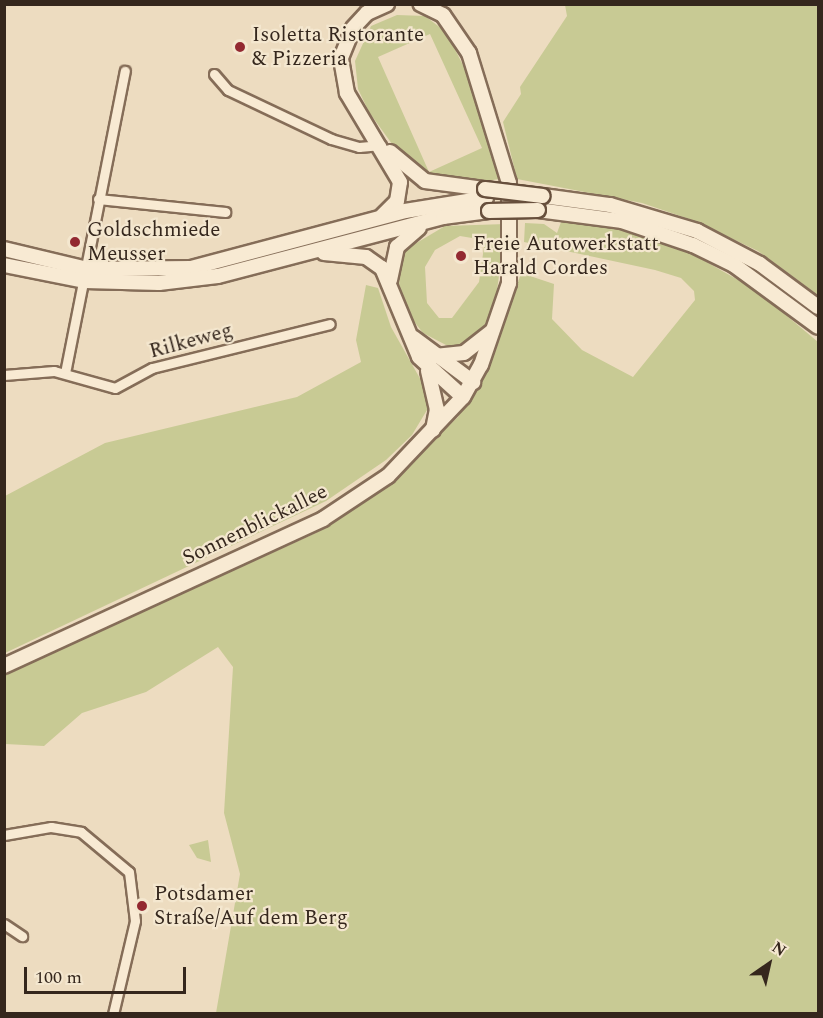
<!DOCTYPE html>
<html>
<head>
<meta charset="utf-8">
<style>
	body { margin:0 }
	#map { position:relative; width:823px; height:1018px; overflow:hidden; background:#eddcc0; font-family:Spectral,serif }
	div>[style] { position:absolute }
	.green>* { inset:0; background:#c8ca94 }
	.roads { filter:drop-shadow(2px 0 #856d58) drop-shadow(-2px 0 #856d58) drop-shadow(0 2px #856d58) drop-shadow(0 -2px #856d58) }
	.minor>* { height:9px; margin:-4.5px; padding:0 4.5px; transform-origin:4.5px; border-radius:4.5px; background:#f8ead3 }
	.secondary>* { height:14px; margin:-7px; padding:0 7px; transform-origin:7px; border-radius:7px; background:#f8ead3 }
	.bridges { filter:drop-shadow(2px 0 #674f3c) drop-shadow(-2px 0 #674f3c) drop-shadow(0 2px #674f3c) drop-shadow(0 -2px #674f3c) }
	.secondary-bridge>* { height:14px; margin:-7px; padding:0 7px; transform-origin:7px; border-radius:7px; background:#f8ead3 }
	.dots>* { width:16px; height:16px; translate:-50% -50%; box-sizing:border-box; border:3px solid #f4e7cf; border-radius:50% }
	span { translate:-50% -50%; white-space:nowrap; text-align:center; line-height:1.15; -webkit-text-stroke:4.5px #f4e7cf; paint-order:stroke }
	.poi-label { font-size:21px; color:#35271d }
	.left { translate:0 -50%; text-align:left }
	.street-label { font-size:21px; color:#35271d }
	.frame { position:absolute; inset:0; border:6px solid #35271d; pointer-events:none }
	.north { position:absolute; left:739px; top:934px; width:60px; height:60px; -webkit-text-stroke:4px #f4e7cf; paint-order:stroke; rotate:34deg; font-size:16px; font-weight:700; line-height:24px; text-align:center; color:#35271d }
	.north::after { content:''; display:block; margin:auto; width:21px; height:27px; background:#35271d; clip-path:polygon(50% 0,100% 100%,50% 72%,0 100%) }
	.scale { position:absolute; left:24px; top:967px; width:162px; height:27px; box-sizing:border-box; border:3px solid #35271d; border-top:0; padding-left:8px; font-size:18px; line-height:21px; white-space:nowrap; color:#35271d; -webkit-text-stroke:4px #f4e7cf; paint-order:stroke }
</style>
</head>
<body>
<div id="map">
	<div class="green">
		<div style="clip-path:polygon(565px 5px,818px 5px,818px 295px,758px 251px,695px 221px,642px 203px,517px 179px,503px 122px,521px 94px,520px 87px,567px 16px)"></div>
		<div style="clip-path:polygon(evenodd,397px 15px,425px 16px,446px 32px,464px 67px,499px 179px,474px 183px,427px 176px,392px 144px,369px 112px,358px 89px,355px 61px,371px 26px,397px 15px,430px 34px,482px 148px,429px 172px,378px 57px,430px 34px)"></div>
		<div style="clip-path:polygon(561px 222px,611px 227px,678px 246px,756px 290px,818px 342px,818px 1013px,216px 1013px,240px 874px,224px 813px,233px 667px,218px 647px,146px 692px,82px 713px,44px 746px,5px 744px,5px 672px,316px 533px,368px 500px,458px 417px,496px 350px,521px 273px,554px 284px,552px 319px,582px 350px,633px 377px,695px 300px,694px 291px,681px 278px,655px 270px,524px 242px,525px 223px,544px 224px,557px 233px)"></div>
		<div style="clip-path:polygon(evenodd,506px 224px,495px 305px,478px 337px,466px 345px,446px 345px,423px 333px,406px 311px,399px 284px,403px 251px,445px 226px,506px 224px,460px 236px,478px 239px,484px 247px,479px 282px,452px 318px,439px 318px,427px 303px,425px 267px,435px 250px,460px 236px)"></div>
		<div style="clip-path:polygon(366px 285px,378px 288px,391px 327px,427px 391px,430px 405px,412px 435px,386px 460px,326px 501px,5px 653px,5px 496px,105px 443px,297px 397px,361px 362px,356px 340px)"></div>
		<div style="clip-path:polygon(208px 840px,211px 862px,197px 858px,189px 845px)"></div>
	</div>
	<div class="roads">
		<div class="minor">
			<div style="left:214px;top:74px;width:21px;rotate:49deg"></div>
			<div style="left:228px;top:90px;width:114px;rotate:25.4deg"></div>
			<div style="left:331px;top:139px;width:29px;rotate:16deg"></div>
			<div style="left:359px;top:147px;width:22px;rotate:-5deg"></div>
			<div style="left:98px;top:199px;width:128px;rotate:5.8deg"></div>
			<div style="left:65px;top:373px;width:308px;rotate:-78.8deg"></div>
			<div style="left:4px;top:375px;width:50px;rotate:-4.6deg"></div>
			<div style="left:54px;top:371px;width:63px;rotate:15.6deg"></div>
			<div style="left:115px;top:388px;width:42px;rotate:-28.4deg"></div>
			<div style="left:152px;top:368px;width:183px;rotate:-13.9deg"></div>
			<div style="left:4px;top:835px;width:48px;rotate:-9.7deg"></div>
			<div style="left:51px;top:827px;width:30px;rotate:9deg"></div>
			<div style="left:81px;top:832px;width:62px;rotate:39.8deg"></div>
			<div style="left:129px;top:872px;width:49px;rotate:83deg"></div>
			<div style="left:135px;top:921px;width:96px;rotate:103.3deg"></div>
			<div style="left:4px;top:924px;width:22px;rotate:34deg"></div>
		</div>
		<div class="secondary">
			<div style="left:390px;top:152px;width:45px;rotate:39.6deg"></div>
			<div style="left:425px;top:181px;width:61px;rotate:7.6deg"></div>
			<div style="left:543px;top:196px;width:68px;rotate:7.7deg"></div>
			<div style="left:610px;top:205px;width:91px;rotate:16.6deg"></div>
			<div style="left:697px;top:231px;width:71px;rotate:27.6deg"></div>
			<div style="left:760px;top:264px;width:72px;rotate:36.6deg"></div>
			<div style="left:538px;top:210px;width:85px;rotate:7.5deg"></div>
			<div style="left:622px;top:221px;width:75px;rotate:18.7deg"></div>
			<div style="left:693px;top:245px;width:46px;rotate:26deg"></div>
			<div style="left:734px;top:265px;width:104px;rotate:36.4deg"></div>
			<div style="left:382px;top:216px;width:21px;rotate:-45deg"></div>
			<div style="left:397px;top:201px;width:19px;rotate:-81deg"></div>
			<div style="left:400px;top:182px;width:104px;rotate:-120.8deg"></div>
			<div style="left:347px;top:93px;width:36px;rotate:-100deg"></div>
			<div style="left:341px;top:58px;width:32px;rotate:-68deg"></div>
			<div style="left:353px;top:28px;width:21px;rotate:-47deg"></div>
			<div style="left:367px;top:13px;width:22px;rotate:-24deg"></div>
			<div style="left:4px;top:249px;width:85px;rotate:13.5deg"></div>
			<div style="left:87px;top:269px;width:104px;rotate:-0.6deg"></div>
			<div style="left:191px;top:268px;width:221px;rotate:-14.9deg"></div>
			<div style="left:405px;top:211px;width:82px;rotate:-9.1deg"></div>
			<div style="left:324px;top:253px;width:42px;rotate:5.4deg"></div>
			<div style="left:366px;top:257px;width:19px;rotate:35deg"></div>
			<div style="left:382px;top:268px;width:96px;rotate:67.4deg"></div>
			<div style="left:419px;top:357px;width:59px;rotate:42.3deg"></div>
			<div style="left:4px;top:265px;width:83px;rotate:11.2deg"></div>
			<div style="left:85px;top:281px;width:74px;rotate:1.5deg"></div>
			<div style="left:159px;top:283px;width:59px;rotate:-6.8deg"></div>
			<div style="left:218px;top:276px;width:233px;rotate:-14.7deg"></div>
			<div style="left:443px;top:217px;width:46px;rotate:-7.4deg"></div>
			<div style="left:390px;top:280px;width:34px;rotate:-78deg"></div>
			<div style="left:397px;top:247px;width:29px;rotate:-41deg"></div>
			<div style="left:414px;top:338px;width:74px;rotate:36.7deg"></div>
			<div style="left:435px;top:356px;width:29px;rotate:-6deg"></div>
			<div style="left:464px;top:353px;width:34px;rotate:-38deg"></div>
			<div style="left:428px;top:371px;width:39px;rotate:77deg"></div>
			<div style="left:437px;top:409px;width:21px;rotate:101deg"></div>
			<div style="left:4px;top:666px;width:351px;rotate:-24.7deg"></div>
			<div style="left:323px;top:519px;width:78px;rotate:-33.5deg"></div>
			<div style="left:388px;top:476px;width:109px;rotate:-46.5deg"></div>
			<div style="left:463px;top:397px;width:37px;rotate:-61deg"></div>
			<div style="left:481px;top:365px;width:87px;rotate:-71.1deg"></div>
			<div style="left:509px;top:283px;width:100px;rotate:-90deg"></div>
			<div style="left:509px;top:183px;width:136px;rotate:-107.1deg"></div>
			<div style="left:469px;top:53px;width:46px;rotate:-124.4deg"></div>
			<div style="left:443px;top:15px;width:25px;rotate:-154deg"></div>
		</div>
	</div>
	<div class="bridges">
		<div class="secondary-bridge">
			<div style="left:485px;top:189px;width:58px;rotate:6.9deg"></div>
			<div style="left:489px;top:211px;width:49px;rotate:-1.2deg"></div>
		</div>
	</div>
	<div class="dots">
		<div style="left:240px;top:47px;background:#932931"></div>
		<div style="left:75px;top:242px;background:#932931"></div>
		<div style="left:461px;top:256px;background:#932931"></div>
		<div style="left:142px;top:906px;background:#932931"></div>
	</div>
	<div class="poi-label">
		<span class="left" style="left:252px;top:47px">Isoletta Ristorante<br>&amp; Pizzeria</span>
		<span class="left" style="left:87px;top:242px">Goldschmiede<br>Meusser</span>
		<span class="left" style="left:473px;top:256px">Freie Autowerkstatt<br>Harald Cordes</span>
		<span class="left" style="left:154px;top:906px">Potsdamer<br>Straße/Auf dem Berg</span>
	</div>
	<div class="street-label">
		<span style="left:191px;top:341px;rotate:-15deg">Rilkeweg</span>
		<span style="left:255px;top:525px;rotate:-26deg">Sonnenblickallee</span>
	</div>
	<div class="frame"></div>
	<div class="north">N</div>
	<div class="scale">100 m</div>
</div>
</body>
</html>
